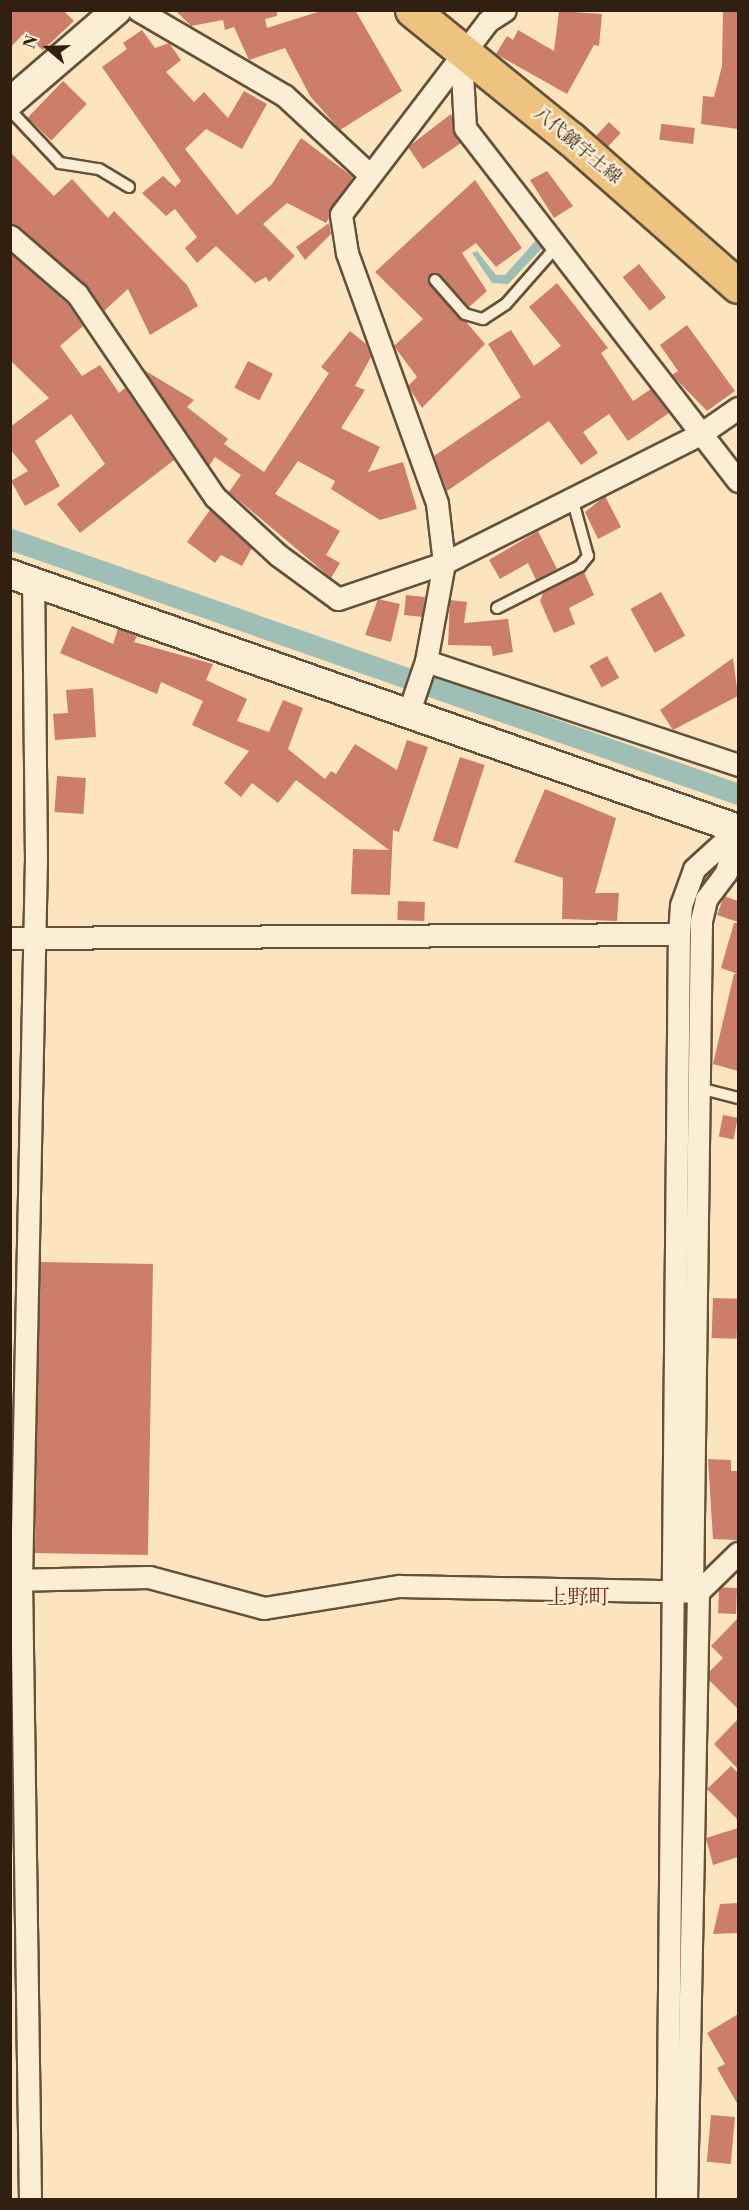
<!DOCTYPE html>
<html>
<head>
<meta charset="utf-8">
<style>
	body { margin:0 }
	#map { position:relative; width:749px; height:2210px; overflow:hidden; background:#fbe4be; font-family:"Libre Bodoni","Noto Serif JP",serif }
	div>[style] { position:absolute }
	.water>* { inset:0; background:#9fbeb6 }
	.canal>* { height:21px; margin:-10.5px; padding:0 10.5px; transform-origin:10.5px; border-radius:10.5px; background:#9fbeb6 }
	.building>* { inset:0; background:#cc7e6a; transform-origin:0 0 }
	.roads { filter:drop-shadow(2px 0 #64513b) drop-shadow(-2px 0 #64513b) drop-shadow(0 2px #64513b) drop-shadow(0 -2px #64513b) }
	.lane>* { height:10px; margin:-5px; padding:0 5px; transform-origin:5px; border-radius:5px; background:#fcedd5 }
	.street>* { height:21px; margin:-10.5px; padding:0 10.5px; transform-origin:10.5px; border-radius:10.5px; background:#fcedd5 }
	.secondary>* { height:28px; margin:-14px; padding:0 14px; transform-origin:14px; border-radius:14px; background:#fcedd5 }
	.primary>* { height:33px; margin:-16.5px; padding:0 16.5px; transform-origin:16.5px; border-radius:16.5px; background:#eec27f }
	span { translate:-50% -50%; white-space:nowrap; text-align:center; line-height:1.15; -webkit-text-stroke:5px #fcedd5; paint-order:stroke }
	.street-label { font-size:18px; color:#31200f }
	.quarter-label { font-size:21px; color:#7a1f14 }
	.frame { position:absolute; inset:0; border:12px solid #31200f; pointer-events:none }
	.north { position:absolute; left:18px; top:18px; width:60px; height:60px; -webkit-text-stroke:4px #fcedd5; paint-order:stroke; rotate:289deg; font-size:16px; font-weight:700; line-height:24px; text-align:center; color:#31200f }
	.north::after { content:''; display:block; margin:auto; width:21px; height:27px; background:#31200f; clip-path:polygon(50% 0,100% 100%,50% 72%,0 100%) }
</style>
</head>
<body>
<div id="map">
	<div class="water">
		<div style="clip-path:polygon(538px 238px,546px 244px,508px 284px,492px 283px,472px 253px,477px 251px,496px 275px,505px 275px)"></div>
	</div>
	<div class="canal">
		<div style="left:10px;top:539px;width:771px;rotate:19.3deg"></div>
	</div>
	<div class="building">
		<div style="clip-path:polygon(10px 10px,63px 10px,74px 21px,43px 50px,23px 34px,10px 48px)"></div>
		<div style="clip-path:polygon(175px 10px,277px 10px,277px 16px,265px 19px,267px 28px,324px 10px,355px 10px,402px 91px,340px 130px,310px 96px,285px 48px,249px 60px,234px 27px,225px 30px,223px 20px,191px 26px)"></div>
		<div style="clip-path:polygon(723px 10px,738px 10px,738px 129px,701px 124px,703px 96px,714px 97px,722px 66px)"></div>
		<div style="clip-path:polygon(559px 11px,602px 14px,599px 46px,594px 45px,567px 94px,496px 54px,507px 36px,513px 40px,518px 30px,554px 51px)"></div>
		<div style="clip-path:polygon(142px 30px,155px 48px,169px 43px,181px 60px,166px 72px,194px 102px,204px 92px,228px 118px,244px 91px,267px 104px,242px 149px,206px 129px,185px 149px,237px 215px,272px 184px,301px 138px,353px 177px,326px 223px,287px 203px,263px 224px,295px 256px,269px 282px,266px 277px,255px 283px,216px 246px,197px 263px,185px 248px,197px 237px,175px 209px,166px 216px,142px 193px,163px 176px,175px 187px,181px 181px,102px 67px,127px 49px,123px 43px)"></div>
		<div style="left:63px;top:81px;width:33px;height:51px;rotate:44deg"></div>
		<div style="clip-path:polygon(451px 114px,461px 143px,423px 169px,408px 147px)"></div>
		<div style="left:609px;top:122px;width:16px;height:19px;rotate:43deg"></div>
		<div style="left:695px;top:128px;width:16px;height:34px;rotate:97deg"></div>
		<div style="clip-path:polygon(10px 152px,54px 196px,72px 179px,108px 218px,114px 211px,187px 285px,198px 306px,150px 335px,128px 289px,104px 311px,85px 284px,10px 224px)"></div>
		<div style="clip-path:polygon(547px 171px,573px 206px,554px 218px,530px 180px)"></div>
		<div style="clip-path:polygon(475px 180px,522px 248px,496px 267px,476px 243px,462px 253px,487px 291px,469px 307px,440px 275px,428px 277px,485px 344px,422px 408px,408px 386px,417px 377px,394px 346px,423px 319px,375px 272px)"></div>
		<div style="clip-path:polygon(329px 223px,331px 234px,305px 260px,296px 247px)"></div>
		<div style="clip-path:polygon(10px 253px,67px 303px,83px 326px,60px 346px,82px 376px,100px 365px,119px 393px,125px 388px,174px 460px,80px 533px,57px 504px,105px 464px,71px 414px,35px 441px,60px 486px,25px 506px,11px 481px,28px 471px,10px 449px,10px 427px,49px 398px,10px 360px)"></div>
		<div style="left:639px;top:264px;width:43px;height:21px;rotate:51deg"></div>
		<div style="clip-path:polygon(557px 283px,608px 348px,601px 353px,633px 401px,651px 389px,669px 413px,628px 441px,609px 414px,583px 432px,598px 453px,581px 465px,549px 421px,447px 491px,434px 456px,521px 397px,488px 344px,511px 330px,534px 366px,561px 346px,529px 307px)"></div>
		<div style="clip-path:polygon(687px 325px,735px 391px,707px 411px,672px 375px,678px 371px,660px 345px)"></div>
		<div style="clip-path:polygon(350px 331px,366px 344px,371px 357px,355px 386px,365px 390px,341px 428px,380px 447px,368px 472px,403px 462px,417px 509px,380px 520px,331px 489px,335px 481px,298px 461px,275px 494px,340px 531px,326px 555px,340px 563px,331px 578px,229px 492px,241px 475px,215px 457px,209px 466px,144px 370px,194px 400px,187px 407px,228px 439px,224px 444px,264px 472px,329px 373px,321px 367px)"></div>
		<div style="left:248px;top:361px;width:28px;height:30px;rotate:27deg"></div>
		<div style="clip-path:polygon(605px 496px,621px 527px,598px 539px,585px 512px)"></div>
		<div style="clip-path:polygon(210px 510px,252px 548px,242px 566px,221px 555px,215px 563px,187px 542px)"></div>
		<div style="clip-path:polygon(538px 531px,557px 569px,536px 580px,528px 563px,500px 579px,489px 560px)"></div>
		<div style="clip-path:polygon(584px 572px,594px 595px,569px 608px,575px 624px,554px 633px,540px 601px,543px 593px)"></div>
		<div style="left:661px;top:592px;width:50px;height:35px;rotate:61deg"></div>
		<div style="left:406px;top:595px;width:19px;height:20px;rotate:6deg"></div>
		<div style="clip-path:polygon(378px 599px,400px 604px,391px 642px,365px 635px)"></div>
		<div style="clip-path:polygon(450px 600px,467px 602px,464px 623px,508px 619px,513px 652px,493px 656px,491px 646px,448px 645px)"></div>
		<div style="clip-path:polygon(72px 626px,113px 644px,118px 629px,137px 636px,134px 642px,213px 664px,206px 680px,247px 699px,237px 721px,269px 732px,283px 700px,303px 708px,288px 749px,325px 779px,331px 771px,336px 774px,355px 744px,397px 770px,407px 740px,428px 747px,399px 832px,393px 830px,390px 895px,351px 894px,353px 849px,389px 850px,296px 780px,278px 803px,252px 783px,241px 797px,224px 783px,249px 751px,192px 725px,203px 701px,161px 682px,157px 694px,60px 653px)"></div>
		<div style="left:607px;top:656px;width:25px;height:20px;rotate:61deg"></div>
		<div style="clip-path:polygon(733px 658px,738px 696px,673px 730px,660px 710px)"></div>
		<div style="clip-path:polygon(93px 688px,96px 737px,55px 740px,53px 714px,68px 713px,66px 690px)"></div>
		<div style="left:460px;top:757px;width:26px;height:88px;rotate:18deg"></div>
		<div style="left:57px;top:776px;width:29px;height:36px;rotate:4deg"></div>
		<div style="clip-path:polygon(545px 789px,616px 818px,595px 893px,619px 893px,617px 921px,562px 919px,563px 878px,514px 862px)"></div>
		<div style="clip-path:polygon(724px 896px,738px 901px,738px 922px,717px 915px)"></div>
		<div style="left:398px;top:901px;width:27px;height:19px;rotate:2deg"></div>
		<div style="clip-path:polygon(734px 923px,738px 923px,738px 974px,721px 968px)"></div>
		<div style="clip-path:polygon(734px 974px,738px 974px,738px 1071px,713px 1064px)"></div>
		<div style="left:723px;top:1115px;width:15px;height:22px;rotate:11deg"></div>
		<div style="left:40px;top:1262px;width:113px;height:291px;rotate:1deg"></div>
		<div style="left:713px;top:1298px;width:25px;height:40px;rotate:2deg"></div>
		<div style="clip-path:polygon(708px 1459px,731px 1460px,731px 1471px,738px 1471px,737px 1540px,713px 1539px)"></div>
		<div style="left:737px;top:1588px;width:26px;height:18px;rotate:92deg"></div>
		<div style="clip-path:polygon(738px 1618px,738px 1709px,709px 1680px,709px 1672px,723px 1658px,711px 1646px)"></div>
		<div style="clip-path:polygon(738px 1719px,738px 1769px,714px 1744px)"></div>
		<div style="clip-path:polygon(731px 1766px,738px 1773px,738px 1820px,707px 1789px)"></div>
		<div style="clip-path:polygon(738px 1828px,738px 1857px,713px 1865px,706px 1838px)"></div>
		<div style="clip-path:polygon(738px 1903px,738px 1933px,713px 1934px,720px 1904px)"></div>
		<div style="clip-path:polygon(738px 2014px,738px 2105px,717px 2068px,725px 2064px,707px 2033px)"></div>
		<div style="left:711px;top:2115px;width:24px;height:47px;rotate:5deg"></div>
	</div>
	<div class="roads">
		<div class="lane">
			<div style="left:10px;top:110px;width:73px;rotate:46.7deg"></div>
			<div style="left:60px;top:163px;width:39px;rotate:9deg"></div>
			<div style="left:99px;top:169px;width:35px;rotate:31deg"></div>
			<div style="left:435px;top:280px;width:45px;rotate:48.6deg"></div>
			<div style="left:465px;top:314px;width:19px;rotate:16deg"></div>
			<div style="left:483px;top:319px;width:27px;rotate:-33deg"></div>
			<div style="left:506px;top:304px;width:77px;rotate:-48.7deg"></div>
			<div style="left:497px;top:608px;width:93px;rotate:-26.8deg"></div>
			<div style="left:580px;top:566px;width:13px;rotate:-51deg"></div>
			<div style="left:588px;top:556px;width:60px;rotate:-105.4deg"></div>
			<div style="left:699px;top:1088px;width:40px;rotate:14.4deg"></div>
		</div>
		<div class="street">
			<div style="left:138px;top:10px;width:170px;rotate:30.3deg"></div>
			<div style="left:285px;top:96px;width:116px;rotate:42.9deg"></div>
			<div style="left:461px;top:54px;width:74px;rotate:86.9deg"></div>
			<div style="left:465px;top:128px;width:446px;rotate:52.3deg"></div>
			<div style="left:10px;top:236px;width:89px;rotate:40.9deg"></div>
			<div style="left:77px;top:294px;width:245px;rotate:55.8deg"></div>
			<div style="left:215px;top:497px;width:86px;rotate:42.6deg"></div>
			<div style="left:278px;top:555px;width:74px;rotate:36.3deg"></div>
			<div style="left:338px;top:599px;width:112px;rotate:-18.8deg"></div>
			<div style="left:444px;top:563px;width:289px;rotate:-26.7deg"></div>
			<div style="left:702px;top:433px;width:44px;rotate:-34.8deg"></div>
			<div style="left:426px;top:661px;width:329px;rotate:18.4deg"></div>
			<div style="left:408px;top:714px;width:56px;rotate:-71.2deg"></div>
			<div style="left:426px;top:661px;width:100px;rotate:-79.6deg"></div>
			<div style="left:444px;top:563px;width:60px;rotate:-96.7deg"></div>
			<div style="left:437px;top:503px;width:266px;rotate:-109.8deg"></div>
			<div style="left:347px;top:253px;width:39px;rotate:-99deg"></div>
			<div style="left:341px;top:214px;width:243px;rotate:-52.7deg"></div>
			<div style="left:488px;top:21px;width:20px;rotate:-33deg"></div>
			<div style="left:10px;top:938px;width:669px;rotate:-0.34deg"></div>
			<div style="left:10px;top:1580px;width:139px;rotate:-1.2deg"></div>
			<div style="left:149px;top:1577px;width:119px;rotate:15.1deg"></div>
			<div style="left:264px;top:1608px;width:137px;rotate:-9.3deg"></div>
			<div style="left:399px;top:1586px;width:299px;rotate:1.1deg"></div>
			<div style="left:698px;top:1592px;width:56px;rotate:-44.3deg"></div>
			<div style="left:692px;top:1592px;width:671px;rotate:-89.23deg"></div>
			<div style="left:701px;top:921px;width:23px;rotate:-77deg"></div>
			<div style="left:706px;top:899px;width:34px;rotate:-53deg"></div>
			<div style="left:726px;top:872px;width:45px;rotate:-74.4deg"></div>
			<div style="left:30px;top:2200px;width:620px;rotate:-90.83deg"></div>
			<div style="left:21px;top:1580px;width:720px;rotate:-88.81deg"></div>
			<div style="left:36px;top:860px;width:279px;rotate:-90.6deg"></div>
			<div style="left:667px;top:2200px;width:1266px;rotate:-89.46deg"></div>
			<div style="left:679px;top:934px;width:29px;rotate:-86deg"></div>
			<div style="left:681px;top:905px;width:38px;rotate:-70deg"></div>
			<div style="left:694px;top:869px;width:59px;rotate:-42.3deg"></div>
			<div style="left:686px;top:2200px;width:608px;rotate:-88.87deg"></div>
		</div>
		<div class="secondary">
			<div style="left:10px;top:102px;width:141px;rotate:-40.7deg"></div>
			<div style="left:10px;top:574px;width:771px;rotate:19.3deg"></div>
		</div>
		<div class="primary">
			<div style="left:412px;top:10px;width:205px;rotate:39.1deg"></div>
			<div style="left:571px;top:139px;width:222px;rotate:41.4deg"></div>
		</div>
	</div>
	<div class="street-label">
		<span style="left:577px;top:146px;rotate:40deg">八代鏡宇土線</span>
	</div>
	<div class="quarter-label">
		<span style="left:578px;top:1598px">上野町</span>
	</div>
	<div class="frame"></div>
	<div class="north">N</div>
</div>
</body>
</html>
